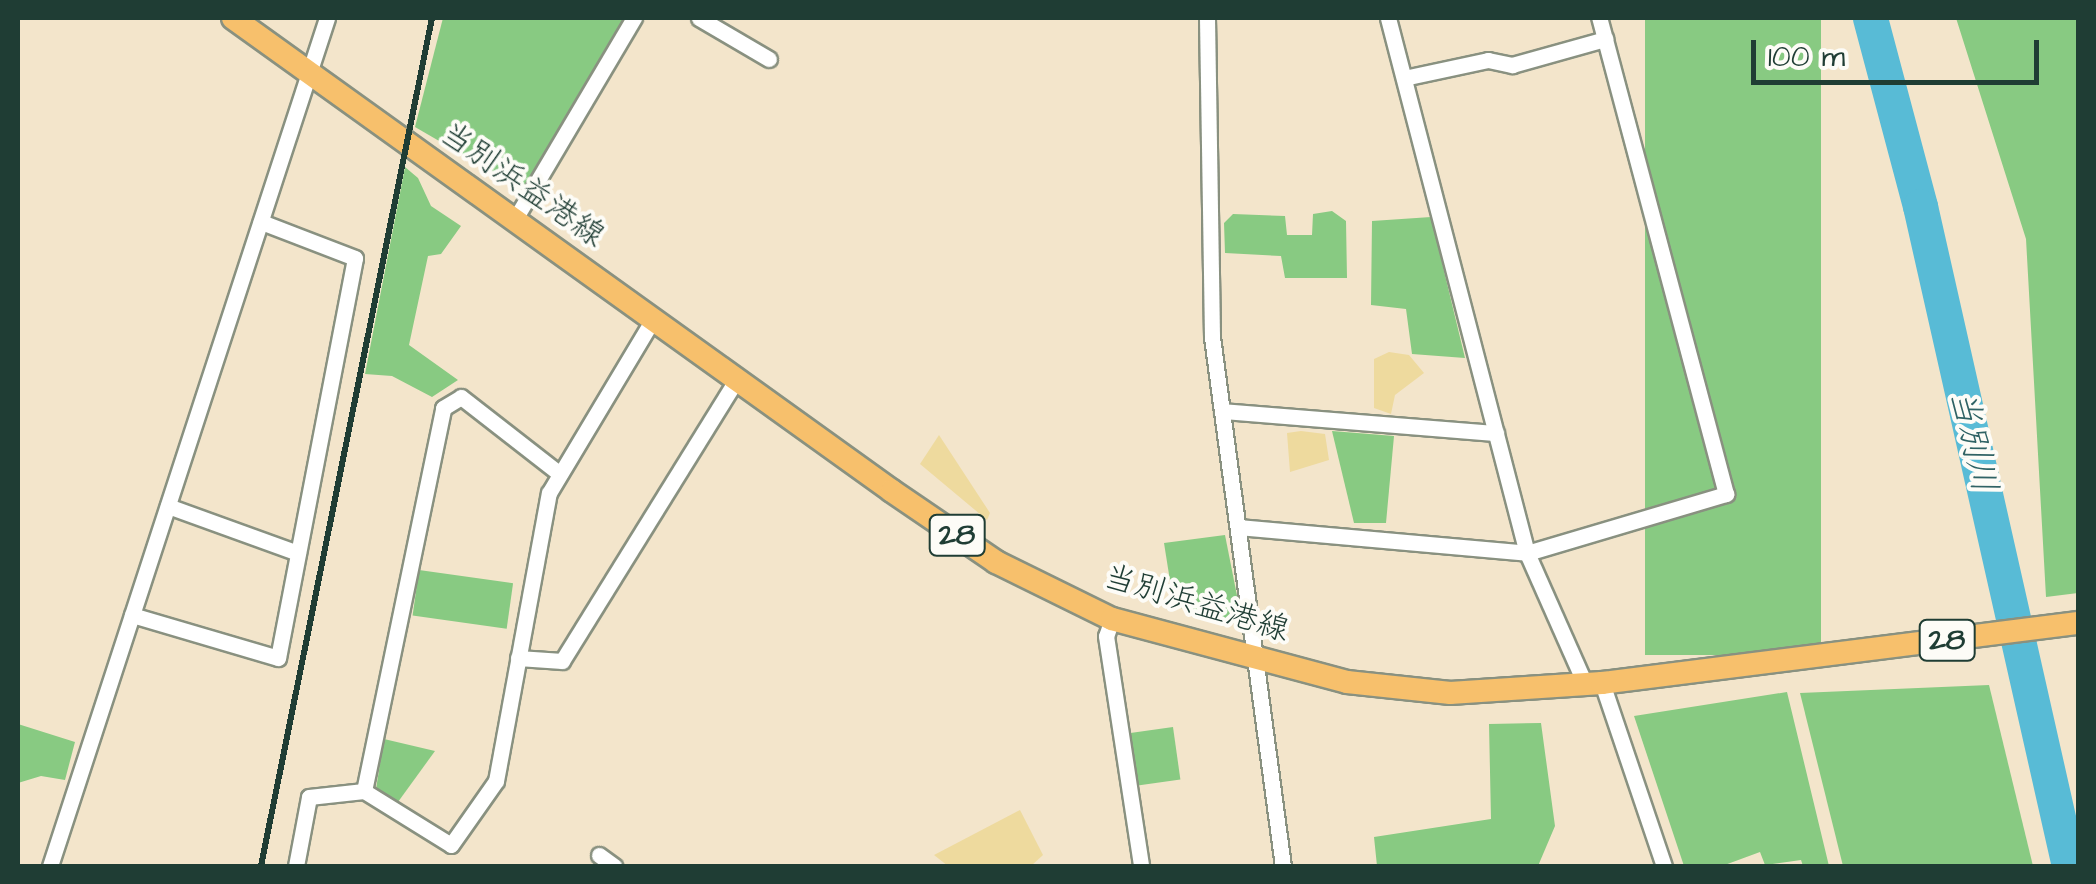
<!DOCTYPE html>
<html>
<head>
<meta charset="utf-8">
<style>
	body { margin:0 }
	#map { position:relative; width:2096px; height:884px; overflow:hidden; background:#f3e5cb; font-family:"Architects Daughter","Klee One",sans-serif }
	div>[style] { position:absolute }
	.green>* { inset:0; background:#88ca82; transform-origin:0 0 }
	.sand>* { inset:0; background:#eeda9e }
	.river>* { height:35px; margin:-17.5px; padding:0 17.5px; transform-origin:17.5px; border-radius:17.5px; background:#58bbd6 }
	.roads { filter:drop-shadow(2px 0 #899180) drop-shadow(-2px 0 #899180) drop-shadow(0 2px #899180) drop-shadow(0 -2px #899180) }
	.minor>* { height:15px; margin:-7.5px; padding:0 7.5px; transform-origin:7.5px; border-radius:7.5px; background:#fff }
	.primary>* { height:22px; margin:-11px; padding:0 11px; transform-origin:11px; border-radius:11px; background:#f7c06c }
	.rail>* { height:6px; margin:-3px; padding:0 3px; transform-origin:3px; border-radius:3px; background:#1f3d34 }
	span { translate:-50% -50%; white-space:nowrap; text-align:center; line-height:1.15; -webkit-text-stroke:8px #fdfcf7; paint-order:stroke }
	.shield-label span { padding:2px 8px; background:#fdfcf7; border:2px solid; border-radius:8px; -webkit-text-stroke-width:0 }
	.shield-label { font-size:30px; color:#1f3d34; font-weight:700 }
	.street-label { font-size:32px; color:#1f3d34 }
	.water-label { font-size:35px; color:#306365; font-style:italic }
	.frame { position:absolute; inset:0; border:20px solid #1f3d34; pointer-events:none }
	.scale { position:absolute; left:1751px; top:40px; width:288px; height:45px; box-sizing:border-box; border:5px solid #1f3d34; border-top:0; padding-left:12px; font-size:30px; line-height:35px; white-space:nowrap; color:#1f3d34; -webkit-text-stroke:8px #fdfcf7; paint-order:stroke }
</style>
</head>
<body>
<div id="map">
	<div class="green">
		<div style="clip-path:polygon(443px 18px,625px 18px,524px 190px,415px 127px)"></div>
		<div style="left:1645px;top:18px;width:176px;height:637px"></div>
		<div style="clip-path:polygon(1956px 18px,2078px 18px,2078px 593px,2046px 597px,2026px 239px)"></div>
		<div style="clip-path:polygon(405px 167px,418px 178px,431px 206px,461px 226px,441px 254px,428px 256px,409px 345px,458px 380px,432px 397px,392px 376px,365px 374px)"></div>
		<div style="clip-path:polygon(1332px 211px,1346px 221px,1347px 278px,1285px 278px,1281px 256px,1225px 253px,1224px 223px,1233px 214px,1285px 216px,1287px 235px,1312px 235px,1313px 214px)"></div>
		<div style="clip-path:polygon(1431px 217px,1465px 358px,1412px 354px,1406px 309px,1371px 305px,1372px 221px)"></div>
		<div style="clip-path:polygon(1332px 431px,1394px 436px,1386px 523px,1354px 523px)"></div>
		<div style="clip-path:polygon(1225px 535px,1243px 626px,1174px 606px,1164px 543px)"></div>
		<div style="left:419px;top:570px;width:95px;height:46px;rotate:8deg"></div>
		<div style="clip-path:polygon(1989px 685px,2033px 866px,1843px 866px,1800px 693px)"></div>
		<div style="clip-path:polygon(1787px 692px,1829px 866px,1803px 866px,1801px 860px,1765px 865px,1760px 852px,1722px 866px,1684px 866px,1634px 716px)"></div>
		<div style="clip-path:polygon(1541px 723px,1555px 826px,1538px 866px,1377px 866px,1374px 837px,1491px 819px,1489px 724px)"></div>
		<div style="clip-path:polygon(18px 724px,75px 742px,65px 780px,41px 776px,18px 783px)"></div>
		<div style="left:1173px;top:727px;width:53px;height:43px;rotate:82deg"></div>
		<div style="clip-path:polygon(384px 739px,435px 751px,398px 802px,376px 789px)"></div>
	</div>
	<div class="sand">
		<div style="clip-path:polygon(1389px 352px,1409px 355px,1424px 373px,1395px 395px,1391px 414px,1374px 408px,1374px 359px)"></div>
		<div style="clip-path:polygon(1301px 431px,1325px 434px,1329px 460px,1290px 472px,1287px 433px)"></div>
		<div style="clip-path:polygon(939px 435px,990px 513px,987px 520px,920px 464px)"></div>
		<div style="clip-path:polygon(1020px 810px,1043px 855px,1031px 866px,948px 866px,934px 855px)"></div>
	</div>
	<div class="river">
		<div style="left:1870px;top:18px;width:195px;rotate:75.1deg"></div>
		<div style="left:1920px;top:206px;width:677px;rotate:77.28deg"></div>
	</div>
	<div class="roads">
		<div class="minor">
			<div style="left:699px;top:18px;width:81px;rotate:30.4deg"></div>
			<div style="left:1207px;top:18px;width:319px;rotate:89.1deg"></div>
			<div style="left:1212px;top:337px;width:534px;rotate:82.36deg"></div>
			<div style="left:1388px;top:18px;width:553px;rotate:75.44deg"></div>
			<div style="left:1527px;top:553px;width:143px;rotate:66.1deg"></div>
			<div style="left:1404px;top:78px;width:86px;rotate:-12.1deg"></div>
			<div style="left:1488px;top:60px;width:25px;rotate:12deg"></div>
			<div style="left:1512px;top:65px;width:97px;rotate:-15.6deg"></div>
			<div style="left:515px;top:219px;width:234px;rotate:-59.4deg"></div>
			<div style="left:1222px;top:411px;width:275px;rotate:4.6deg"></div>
			<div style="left:168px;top:506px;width:138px;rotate:19.9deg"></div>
			<div style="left:1238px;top:527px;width:290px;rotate:5.1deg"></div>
			<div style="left:1527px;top:553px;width:208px;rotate:-16.5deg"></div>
			<div style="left:1726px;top:494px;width:493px;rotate:-104.9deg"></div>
			<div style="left:132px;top:615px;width:152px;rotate:16.4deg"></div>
			<div style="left:278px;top:658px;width:407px;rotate:-79.1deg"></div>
			<div style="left:355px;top:258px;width:101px;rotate:-159deg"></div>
			<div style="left:1112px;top:619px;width:18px;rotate:109deg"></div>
			<div style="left:1106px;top:636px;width:233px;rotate:81.3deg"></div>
			<div style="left:518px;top:658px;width:44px;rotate:3.9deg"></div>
			<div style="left:562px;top:661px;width:332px;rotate:-58.2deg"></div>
			<div style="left:1602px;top:683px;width:193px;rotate:71.3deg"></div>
			<div style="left:364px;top:791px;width:391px;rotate:-78.3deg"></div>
			<div style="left:443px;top:408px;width:21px;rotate:-31deg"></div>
			<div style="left:461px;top:397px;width:125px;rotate:37.9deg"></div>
			<div style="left:599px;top:855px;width:19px;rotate:36deg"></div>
			<div style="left:50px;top:866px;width:892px;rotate:-71.91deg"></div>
			<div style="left:296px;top:866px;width:70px;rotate:-79.3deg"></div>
			<div style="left:309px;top:797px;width:55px;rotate:-6.2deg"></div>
			<div style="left:364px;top:791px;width:102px;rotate:31.8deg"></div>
			<div style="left:451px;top:845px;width:78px;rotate:-54.9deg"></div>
			<div style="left:496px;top:781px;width:293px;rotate:-79.6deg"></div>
			<div style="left:549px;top:493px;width:203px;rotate:-59.1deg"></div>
		</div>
		<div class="primary">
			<div style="left:233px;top:18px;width:811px;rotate:35.67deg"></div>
			<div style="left:892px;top:491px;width:126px;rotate:34.3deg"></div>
			<div style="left:996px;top:562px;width:129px;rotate:26.2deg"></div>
			<div style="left:1112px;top:619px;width:243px;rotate:15deg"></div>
			<div style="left:1347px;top:682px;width:104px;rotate:6.1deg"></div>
			<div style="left:1450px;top:693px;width:152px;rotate:-3.8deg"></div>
			<div style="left:1602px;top:683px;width:480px;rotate:-7.2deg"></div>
		</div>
	</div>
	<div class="rail">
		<div style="left:261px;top:866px;width:865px;rotate:-78.6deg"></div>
	</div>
	<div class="shield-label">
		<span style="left:957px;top:535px">28</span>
		<span style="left:1947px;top:640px">28</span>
	</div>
	<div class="street-label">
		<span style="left:522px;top:185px;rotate:35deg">当別浜益港線</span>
		<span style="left:1196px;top:604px;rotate:17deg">当別浜益港線</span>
	</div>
	<div class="water-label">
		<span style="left:1973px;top:441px;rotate:77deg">当別川</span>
	</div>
	<div class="frame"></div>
	<div class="scale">100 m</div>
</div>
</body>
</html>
